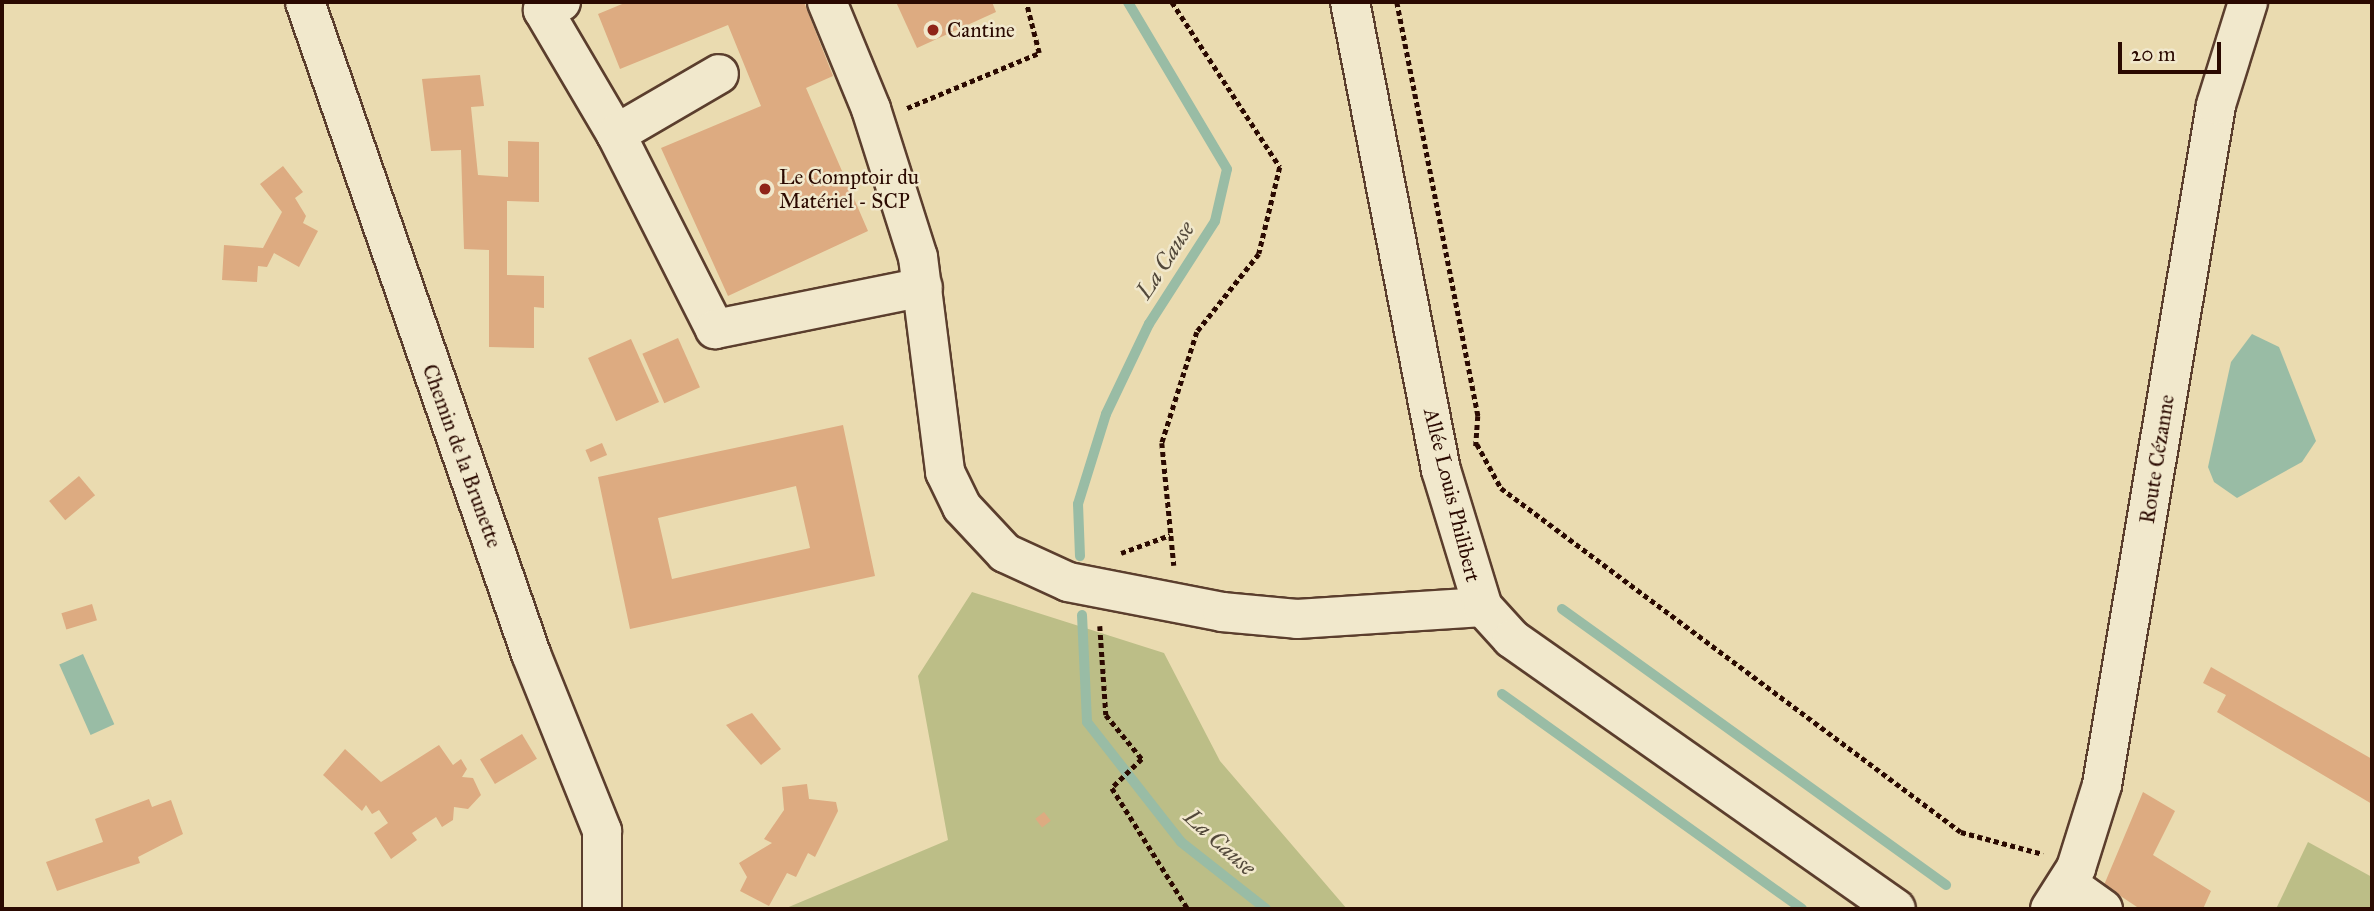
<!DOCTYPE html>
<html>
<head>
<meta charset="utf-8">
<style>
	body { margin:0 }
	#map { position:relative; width:2374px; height:911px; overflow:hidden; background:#eadbb0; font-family:"IM FELL Great Primer",serif }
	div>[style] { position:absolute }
	.green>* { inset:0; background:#bcbe87 }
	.water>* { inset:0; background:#99bca5; transform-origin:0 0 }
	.stream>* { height:10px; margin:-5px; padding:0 5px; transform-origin:5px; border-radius:5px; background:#99bca5 }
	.building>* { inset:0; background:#ddab81; transform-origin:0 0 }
	.path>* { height:4.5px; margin-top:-2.25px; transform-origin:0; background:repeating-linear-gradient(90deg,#2b0a01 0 5px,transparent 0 8.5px) }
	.roads { filter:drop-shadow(2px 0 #5b3e2d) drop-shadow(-2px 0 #5b3e2d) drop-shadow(0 2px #5b3e2d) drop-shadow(0 -2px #5b3e2d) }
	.minor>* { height:38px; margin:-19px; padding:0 19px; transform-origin:19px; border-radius:19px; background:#f1e8cc }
	.dots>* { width:19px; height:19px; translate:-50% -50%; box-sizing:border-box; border:4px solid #f1e8cc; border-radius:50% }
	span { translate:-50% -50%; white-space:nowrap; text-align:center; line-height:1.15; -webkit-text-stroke:5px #f1e8cc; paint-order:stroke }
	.poi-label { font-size:21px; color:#2b0a01 }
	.left { translate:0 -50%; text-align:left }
	.street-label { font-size:21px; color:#2b0a01 }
	.water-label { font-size:23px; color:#52483a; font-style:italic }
	.frame { position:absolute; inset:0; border:4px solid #2b0a01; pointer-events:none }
	.scale { position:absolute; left:2118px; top:42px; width:103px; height:32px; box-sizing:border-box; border:4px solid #2b0a01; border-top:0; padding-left:9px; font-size:21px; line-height:24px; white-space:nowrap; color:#2b0a01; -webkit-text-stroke:5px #f1e8cc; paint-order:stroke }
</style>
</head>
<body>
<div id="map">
	<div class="green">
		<div style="clip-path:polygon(972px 592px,1164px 653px,1220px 761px,1347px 909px,784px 909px,948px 840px,918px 676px)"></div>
		<div style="clip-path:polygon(2308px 842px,2372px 877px,2372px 909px,2276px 909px)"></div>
	</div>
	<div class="water">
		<div style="clip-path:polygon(2252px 334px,2279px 347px,2316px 441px,2302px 462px,2237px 498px,2214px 482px,2208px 467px,2231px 362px)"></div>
		<div style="left:83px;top:654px;width:77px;height:26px;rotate:66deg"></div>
	</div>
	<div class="stream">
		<div style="left:1080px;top:556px;width:52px;rotate:-92.2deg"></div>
		<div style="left:1078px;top:504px;width:94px;rotate:-72.7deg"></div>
		<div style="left:1106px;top:414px;width:100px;rotate:-64.5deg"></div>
		<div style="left:1149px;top:324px;width:122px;rotate:-57.3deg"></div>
		<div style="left:1215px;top:221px;width:53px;rotate:-77deg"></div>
		<div style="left:1227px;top:169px;width:194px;rotate:-120.7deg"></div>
		<div style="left:1562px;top:609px;width:473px;rotate:35.7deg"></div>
		<div style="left:1082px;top:615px;width:107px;rotate:87.3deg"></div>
		<div style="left:1087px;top:722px;width:152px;rotate:51.9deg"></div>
		<div style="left:1181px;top:842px;width:108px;rotate:38.2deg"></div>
		<div style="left:1502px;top:694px;width:369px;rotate:35.6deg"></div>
	</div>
	<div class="building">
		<div style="clip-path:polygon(627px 2px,804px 2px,833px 76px,806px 88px,868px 231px,728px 296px,661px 148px,761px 106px,728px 25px,620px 69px,598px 14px)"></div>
		<div style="clip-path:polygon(896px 2px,992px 2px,996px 12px,917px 48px)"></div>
		<div style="clip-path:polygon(480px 75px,484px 106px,471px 107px,478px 175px,508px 177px,508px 141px,539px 142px,539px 202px,507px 201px,507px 275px,544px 276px,544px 308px,534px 307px,534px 348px,489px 347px,489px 250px,464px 249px,461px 150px,431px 151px,422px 79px)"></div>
		<div style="clip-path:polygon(283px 166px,303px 192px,295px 198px,306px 216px,303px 223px,318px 231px,299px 267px,274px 253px,267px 267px,258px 266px,257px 282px,222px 280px,224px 245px,263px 248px,282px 212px,260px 184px)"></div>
		<div style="left:678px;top:338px;width:54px;height:39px;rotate:66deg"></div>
		<div style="left:631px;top:339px;width:69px;height:47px;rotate:66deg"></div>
		<div style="clip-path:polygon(evenodd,843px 425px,875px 576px,630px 629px,598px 477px,843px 425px,796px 486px,810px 548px,672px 579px,658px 518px,796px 486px)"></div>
		<div style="left:602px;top:443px;width:13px;height:18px;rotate:67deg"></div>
		<div style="left:79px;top:476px;width:25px;height:39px;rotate:50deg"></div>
		<div style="left:92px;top:604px;width:17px;height:32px;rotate:73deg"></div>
		<div style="clip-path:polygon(2211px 667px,2372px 759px,2372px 804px,2217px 712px,2226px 695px,2203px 683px)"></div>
		<div style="clip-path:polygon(752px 713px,781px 749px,761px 765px,726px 725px)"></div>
		<div style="left:522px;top:734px;width:29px;height:49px;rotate:59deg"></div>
		<div style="clip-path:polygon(439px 745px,453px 765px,461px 759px,467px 769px,462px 777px,473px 778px,481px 795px,468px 809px,454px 807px,453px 820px,442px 827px,436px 817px,412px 833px,417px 840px,391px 859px,374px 833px,388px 823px,379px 810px,372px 814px,366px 805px,362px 811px,323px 775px,345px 749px,381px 782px)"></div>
		<div style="clip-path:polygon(807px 784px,809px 799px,836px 802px,838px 811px,815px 857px,808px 853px,796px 877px,787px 873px,769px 906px,740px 891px,747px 877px,739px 863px,772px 843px,764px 839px,784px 810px,782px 787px)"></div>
		<div style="clip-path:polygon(2143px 792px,2175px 811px,2153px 855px,2211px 891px,2203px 909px,2140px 909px,2104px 885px)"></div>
		<div style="clip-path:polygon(149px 799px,152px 807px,171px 800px,183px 834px,138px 857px,140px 863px,57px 891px,46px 862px,103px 842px,95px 819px)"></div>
		<div style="left:1044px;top:812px;width:11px;height:11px;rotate:52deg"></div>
	</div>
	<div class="path">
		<div style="left:1172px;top:2px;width:197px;rotate:56.8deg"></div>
		<div style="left:1280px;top:167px;width:89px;rotate:103.6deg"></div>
		<div style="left:1259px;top:254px;width:100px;rotate:128.5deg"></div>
		<div style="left:1197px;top:332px;width:116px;rotate:107.5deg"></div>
		<div style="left:1162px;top:443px;width:123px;rotate:84.4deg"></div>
		<div style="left:1397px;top:2px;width:422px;rotate:78.9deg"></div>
		<div style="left:1478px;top:416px;width:30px;rotate:94deg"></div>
		<div style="left:907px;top:108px;width:143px;rotate:-22.6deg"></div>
		<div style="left:1039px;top:53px;width:53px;rotate:-104.3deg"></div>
		<div style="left:1477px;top:444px;width:50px;rotate:61.4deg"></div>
		<div style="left:1501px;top:488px;width:574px;rotate:36.79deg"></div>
		<div style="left:1961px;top:832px;width:85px;rotate:15deg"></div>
		<div style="left:1121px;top:553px;width:52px;rotate:-20.2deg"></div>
		<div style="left:1100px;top:626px;width:89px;rotate:86.1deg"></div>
		<div style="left:1106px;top:715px;width:57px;rotate:50.7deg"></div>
		<div style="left:1142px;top:759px;width:42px;rotate:136deg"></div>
		<div style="left:1112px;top:788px;width:143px;rotate:57.9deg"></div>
	</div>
	<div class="roads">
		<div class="minor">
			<div style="left:305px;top:2px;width:690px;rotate:70.88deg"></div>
			<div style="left:531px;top:654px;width:191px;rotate:68.1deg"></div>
			<div style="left:602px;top:831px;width:78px;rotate:90deg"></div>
			<div style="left:561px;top:2px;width:20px;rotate:156deg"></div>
			<div style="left:543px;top:10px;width:144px;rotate:59.5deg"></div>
			<div style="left:616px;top:134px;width:219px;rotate:63.1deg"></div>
			<div style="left:715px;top:329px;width:212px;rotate:-11.4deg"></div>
			<div style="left:827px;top:2px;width:116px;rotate:67.6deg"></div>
			<div style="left:871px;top:109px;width:155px;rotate:72.4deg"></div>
			<div style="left:918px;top:257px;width:217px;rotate:82.8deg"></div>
			<div style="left:945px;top:472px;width:39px;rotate:64deg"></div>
			<div style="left:962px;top:507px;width:63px;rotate:46.9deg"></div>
			<div style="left:1005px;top:553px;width:69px;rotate:24.7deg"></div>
			<div style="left:1068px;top:582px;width:157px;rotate:11deg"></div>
			<div style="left:1222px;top:612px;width:75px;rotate:5.3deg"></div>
			<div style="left:1297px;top:619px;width:186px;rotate:-3.7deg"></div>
			<div style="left:1350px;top:2px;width:477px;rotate:79deg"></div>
			<div style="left:1441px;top:470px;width:143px;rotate:73deg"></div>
			<div style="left:1483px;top:607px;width:43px;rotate:47.8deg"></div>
			<div style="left:1512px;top:639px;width:469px;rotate:35.1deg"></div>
			<div style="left:616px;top:134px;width:119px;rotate:-30.2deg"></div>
			<div style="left:2068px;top:884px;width:43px;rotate:35.5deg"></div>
			<div style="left:2050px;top:909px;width:49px;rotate:-57.6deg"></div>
			<div style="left:2076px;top:868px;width:87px;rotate:-72.6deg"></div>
			<div style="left:2102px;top:785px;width:689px;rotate:-80.48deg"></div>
			<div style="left:2216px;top:105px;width:108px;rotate:-72.7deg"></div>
		</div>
	</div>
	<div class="dots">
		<div style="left:933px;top:30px;background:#8f2418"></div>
		<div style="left:765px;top:189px;background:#8f2418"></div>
	</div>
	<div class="poi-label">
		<span class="left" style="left:947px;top:30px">Cantine</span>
		<span class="left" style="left:779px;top:189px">Le Comptoir du<br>Matériel - SCP</span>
	</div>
	<div class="street-label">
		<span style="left:462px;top:456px;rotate:70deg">Chemin de la Brunette</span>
		<span style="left:2157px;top:459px;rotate:-81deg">Route Cézanne</span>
		<span style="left:1452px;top:495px;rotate:76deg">Allée Louis Philibert</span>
	</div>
	<div class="water-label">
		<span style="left:1165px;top:260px;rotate:-57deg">La Cause</span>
		<span style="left:1220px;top:842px;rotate:42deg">La Cause</span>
	</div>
	<div class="frame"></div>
	<div class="scale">20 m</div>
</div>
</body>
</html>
